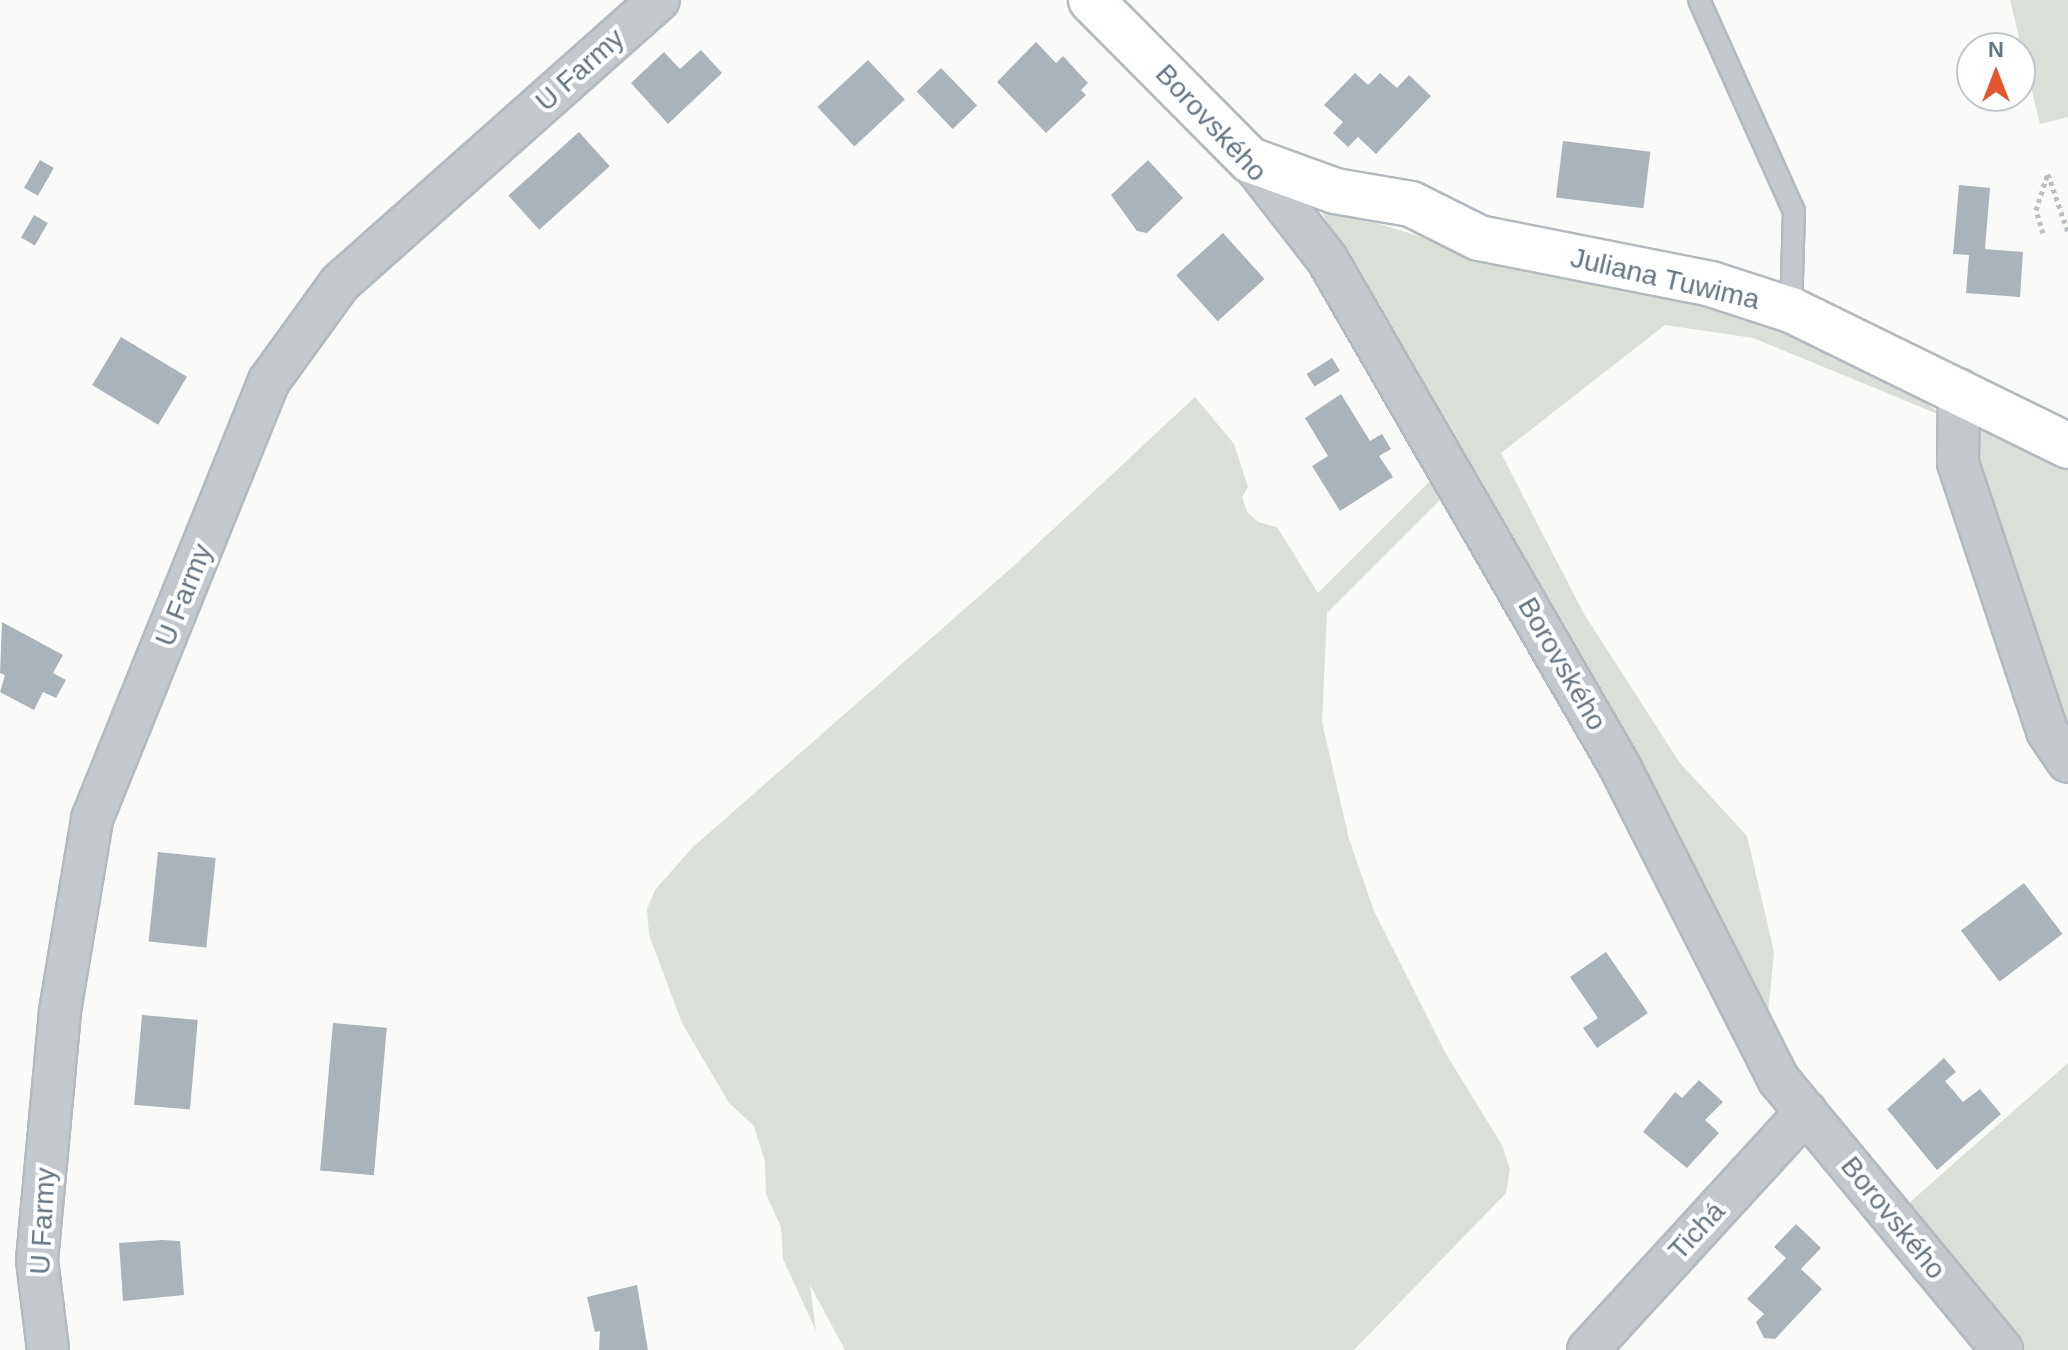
<!DOCTYPE html>
<html>
<head>
<meta charset="utf-8">
<style>
	body { margin:0 }
	#map { position:relative; width:2068px; height:1350px; overflow:hidden; background:#fafaf8; font-family:Helvetica,sans-serif }
	div>[style] { position:absolute }
	.green>* { inset:0; background:#dadfd7 }
	.building>* { inset:0; background:#aab3b9; transform-origin:0 0 }
	.path>* { height:5px; margin-top:-2.5px; transform-origin:0; background:repeating-linear-gradient(90deg,#bbbfc2 0 4px,transparent 0 8px) }
	.roads { filter:drop-shadow(2px 0 #b3babf) drop-shadow(-2px 0 #b3babf) drop-shadow(0 2px #b3babf) drop-shadow(0 -2px #b3babf) }
	.lane>* { height:20px; margin:-10px; padding:0 10px; transform-origin:10px; border-radius:10px; background:#c3c8cc }
	.street>* { height:40px; margin:-20px; padding:0 20px; transform-origin:20px; border-radius:20px; background:#c3c8cc }
	.secondary>* { height:44px; margin:-22px; padding:0 22px; transform-origin:22px; border-radius:22px; background:#fff }
	span { translate:-50% -50%; white-space:nowrap; text-align:center; line-height:1.15; -webkit-text-stroke:8px #fff; paint-order:stroke }
	.street-label { font-size:28px; color:#657683 }
	.north { position:absolute; left:1956px; top:32px; width:80px; height:80px; box-sizing:border-box; background:#fff; border:2px solid #c1c8cd; border-radius:50%; rotate:0deg; font-size:22px; font-weight:700; line-height:32px; text-align:center; color:#657683 }
	.north::after { content:''; display:block; margin:auto; width:28px; height:36px; background:#e4572e; clip-path:polygon(50% 0,100% 100%,50% 72%,0 100%) }
</style>
</head>
<body>
<div id="map">
	<div class="green">
		<div style="clip-path:polygon(2010px 0,2068px 0,2068px 117px,2040px 124px)"></div>
		<div style="clip-path:polygon(1311px 194px,1347px 214px,1490px 258px,1688px 296px,1882px 372px,1945px 417px,1753px 338px,1665px 325px,1501px 453px,1584px 614px,1680px 763px,1747px 836px,1774px 952px,1767px 1024px,1491px 505px)"></div>
		<div style="clip-path:polygon(1372px 376px,1445px 495px,1327px 613px,1322px 722px,1349px 839px,1374px 911px,1446px 1054px,1502px 1145px,1510px 1169px,1506px 1193px,1354px 1350px,845px 1350px,810px 1285px,816px 1331px,783px 1259px,781px 1227px,766px 1194px,765px 1162px,754px 1126px,729px 1103px,682px 1023px,649px 935px,647px 909px,655px 890px,692px 848px,1018px 562px,1195px 397px,1234px 444px,1248px 487px,1242px 497px,1247px 512px,1258px 522px,1277px 527px,1318px 593px,1431px 480px)"></div>
		<div style="clip-path:polygon(1982px 425px,2068px 469px,2068px 731px,1972px 458px)"></div>
		<div style="clip-path:polygon(2068px 1063px,2068px 1350px,2022px 1350px,1902px 1209px)"></div>
	</div>
	<div class="building">
		<div style="clip-path:polygon(1036px 42px,1056px 63px,1063px 56px,1088px 83px,1081px 90px,1086px 95px,1046px 133px,997px 82px)"></div>
		<div style="clip-path:polygon(701px 50px,722px 73px,668px 124px,631px 83px,664px 52px,680px 69px)"></div>
		<div style="left:868px;top:60px;width:54px;height:69px;rotate:47deg"></div>
		<div style="left:941px;top:68px;width:52px;height:34px;rotate:46deg"></div>
		<div style="clip-path:polygon(1355px 73px,1368px 85px,1380px 73px,1397px 88px,1409px 75px,1431px 96px,1376px 154px,1358px 137px,1348px 147px,1333px 133px,1343px 122px,1324px 105px)"></div>
		<div style="left:579px;top:132px;width:46px;height:95px;rotate:48deg"></div>
		<div style="left:1563px;top:141px;width:88px;height:57px;rotate:7deg"></div>
		<div style="left:40px;top:160px;width:16px;height:32px;rotate:30deg"></div>
		<div style="clip-path:polygon(1148px 160px,1183px 198px,1147px 233px,1137px 231px,1111px 195px)"></div>
		<div style="clip-path:polygon(1959px 185px,1990px 188px,1985px 249px,2023px 252px,2020px 297px,1966px 293px,1969px 255px,1953px 254px)"></div>
		<div style="left:34px;top:215px;width:16px;height:26px;rotate:30deg"></div>
		<div style="left:1223px;top:233px;width:62px;height:63px;rotate:48deg"></div>
		<div style="left:121px;top:337px;width:77px;height:56px;rotate:31deg"></div>
		<div style="left:1332px;top:358px;width:15px;height:30px;rotate:58deg"></div>
		<div style="clip-path:polygon(1341px 394px,1370px 441px,1382px 434px,1391px 449px,1379px 456px,1393px 477px,1340px 511px,1312px 466px,1328px 456px,1305px 418px)"></div>
		<div style="clip-path:polygon(2px 622px,63px 655px,53px 673px,66px 680px,56px 698px,43px 692px,34px 710px,0 692px,5px 675px,0 673px)"></div>
		<div style="left:158px;top:852px;width:58px;height:90px;rotate:6deg"></div>
		<div style="left:2024px;top:883px;width:64px;height:79px;rotate:53deg"></div>
		<div style="clip-path:polygon(1606px 952px,1648px 1013px,1597px 1048px,1583px 1028px,1598px 1018px,1570px 977px)"></div>
		<div style="left:142px;top:1015px;width:56px;height:90px;rotate:5deg"></div>
		<div style="left:333px;top:1023px;width:54px;height:148px;rotate:5deg"></div>
		<div style="clip-path:polygon(1944px 1058px,1956px 1072px,1945px 1081px,1963px 1102px,1980px 1089px,2001px 1114px,1937px 1170px,1887px 1109px)"></div>
		<div style="clip-path:polygon(1699px 1080px,1723px 1102px,1705px 1120px,1719px 1133px,1687px 1168px,1643px 1132px,1675px 1092px,1682px 1098px)"></div>
		<div style="clip-path:polygon(1796px 1224px,1821px 1248px,1801px 1269px,1822px 1289px,1775px 1339px,1764px 1338px,1756px 1322px,1764px 1314px,1747px 1299px,1786px 1258px,1774px 1247px)"></div>
		<div style="clip-path:polygon(162px 1240px,180px 1241px,184px 1295px,123px 1301px,119px 1243px)"></div>
		<div style="clip-path:polygon(637px 1285px,648px 1350px,599px 1350px,600px 1331px,595px 1332px,587px 1297px)"></div>
	</div>
	<div class="path">
		<div style="left:2043px;top:233px;width:24px;rotate:-107deg"></div>
		<div style="left:2036px;top:210px;width:38px;rotate:-72deg"></div>
		<div style="left:2048px;top:174px;width:61px;rotate:71deg"></div>
	</div>
	<div class="roads">
		<div class="lane">
			<div style="left:1699px;top:0;width:231px;rotate:65.8deg"></div>
			<div style="left:1794px;top:211px;width:99px;rotate:91.7deg"></div>
		</div>
		<div class="street">
			<div style="left:1250px;top:160px;width:125px;rotate:52.1deg"></div>
			<div style="left:1327px;top:259px;width:584px;rotate:60.01deg"></div>
			<div style="left:1619px;top:765px;width:353px;rotate:63.1deg"></div>
			<div style="left:1779px;top:1080px;width:350px;rotate:50.4deg"></div>
			<div style="left:1959px;top:389px;width:74px;rotate:90.8deg"></div>
			<div style="left:1958px;top:463px;width:282px;rotate:71.6deg"></div>
			<div style="left:2047px;top:731px;width:37px;rotate:56deg"></div>
			<div style="left:48px;top:1350px;width:91px;rotate:-97deg"></div>
			<div style="left:37px;top:1260px;width:250px;rotate:-84.7deg"></div>
			<div style="left:60px;top:1011px;width:195px;rotate:-80.5deg"></div>
			<div style="left:92px;top:819px;width:472px;rotate:-68deg"></div>
			<div style="left:269px;top:381px;width:121px;rotate:-54.1deg"></div>
			<div style="left:340px;top:283px;width:426px;rotate:-41.6deg"></div>
			<div style="left:1588px;top:1350px;width:323px;rotate:-47.5deg"></div>
		</div>
		<div class="secondary">
			<div style="left:1091px;top:0;width:226px;rotate:45.2deg"></div>
			<div style="left:1250px;top:160px;width:90px;rotate:20deg"></div>
			<div style="left:1335px;top:191px;width:77px;rotate:9.7deg"></div>
			<div style="left:1411px;top:204px;width:76px;rotate:26.6deg"></div>
			<div style="left:1479px;top:238px;width:237px;rotate:11.2deg"></div>
			<div style="left:1711px;top:284px;width:84px;rotate:18deg"></div>
			<div style="left:1791px;top:310px;width:309px;rotate:26.1deg"></div>
		</div>
	</div>
	<div class="street-label">
		<span style="left:580px;top:70px;rotate:-42deg">U Farmy</span>
		<span style="left:1211px;top:123px;rotate:47deg">Borovského</span>
		<span style="left:1665px;top:279px;rotate:13deg">Juliana Tuwima</span>
		<span style="left:184px;top:595px;rotate:-68deg">U Farmy</span>
		<span style="left:1562px;top:664px;rotate:60deg">Borovského</span>
		<span style="left:1893px;top:1218px;rotate:51deg">Borovského</span>
		<span style="left:43px;top:1221px;rotate:-87deg">U Farmy</span>
		<span style="left:1697px;top:1231px;rotate:-47deg">Tichá</span>
	</div>
	<div class="north">N</div>
</div>
</body>
</html>
